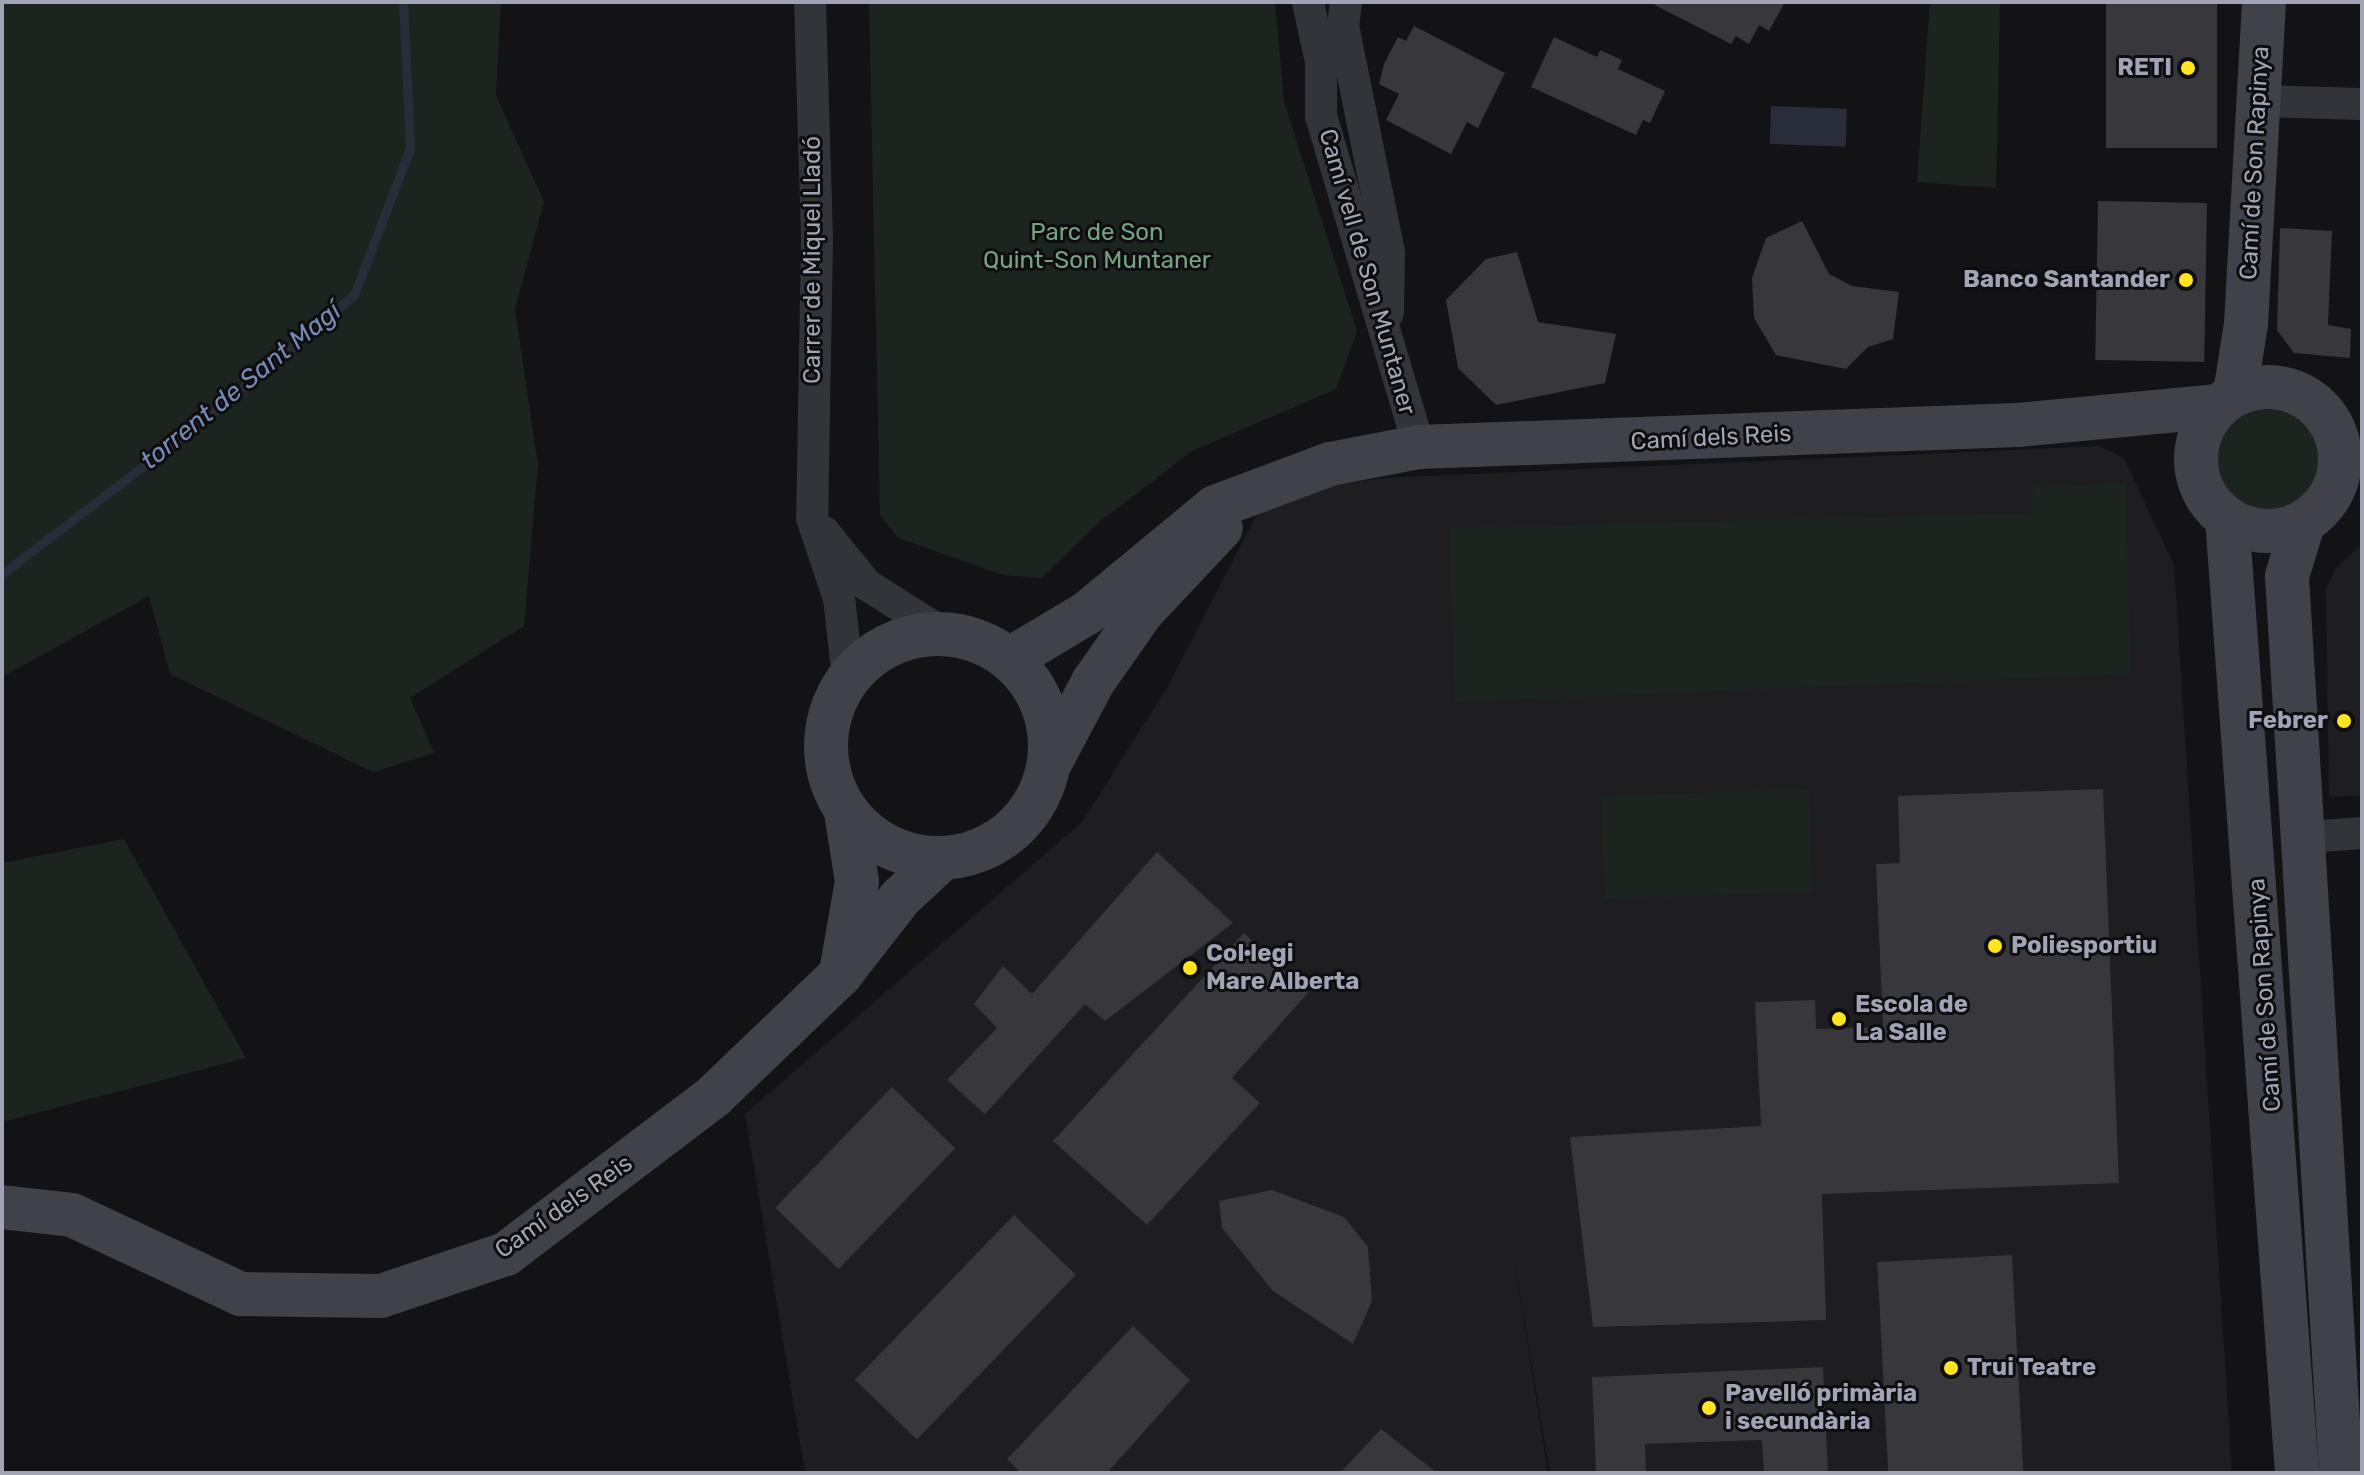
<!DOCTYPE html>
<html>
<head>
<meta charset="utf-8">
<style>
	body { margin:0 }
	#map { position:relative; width:2364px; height:1475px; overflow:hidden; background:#131214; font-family:Rubik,sans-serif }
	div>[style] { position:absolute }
	.built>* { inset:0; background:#1e1e21 }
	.green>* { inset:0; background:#1c241f; transform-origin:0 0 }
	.round { border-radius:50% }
	.water>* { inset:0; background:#282d39; transform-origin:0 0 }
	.stream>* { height:9px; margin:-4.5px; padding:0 4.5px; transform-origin:4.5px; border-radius:4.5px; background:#282d39 }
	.building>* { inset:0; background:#37373c; transform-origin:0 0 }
	.street>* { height:32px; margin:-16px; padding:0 16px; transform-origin:16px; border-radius:16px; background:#33333a }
	.secondary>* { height:44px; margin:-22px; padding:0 22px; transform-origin:22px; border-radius:22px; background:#41414a }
	.secondary>.ring { margin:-22px; padding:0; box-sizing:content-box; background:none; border:44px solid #41414a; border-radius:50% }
	.dots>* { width:22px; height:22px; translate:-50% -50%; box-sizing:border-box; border:4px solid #0e0d0f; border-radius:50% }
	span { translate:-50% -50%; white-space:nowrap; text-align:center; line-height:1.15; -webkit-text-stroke:6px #0e0d0f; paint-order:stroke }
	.poi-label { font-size:24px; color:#a2a4b6; font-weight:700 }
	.right { translate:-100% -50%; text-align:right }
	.left { translate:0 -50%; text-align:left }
	.street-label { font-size:24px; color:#a2a4b6 }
	.park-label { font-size:24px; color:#77a383 }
	.water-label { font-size:26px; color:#768ab5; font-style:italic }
	.frame { position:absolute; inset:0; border:4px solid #a2a4b6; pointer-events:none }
</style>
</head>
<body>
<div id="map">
	<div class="built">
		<div style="clip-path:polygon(2099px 446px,2124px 458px,2174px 565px,2232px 1473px,1550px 1473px,1514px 1258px,1548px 1473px,805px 1473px,745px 1114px,1082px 822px,1168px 686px,1256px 516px,1320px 486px,1385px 478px)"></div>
		<div style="clip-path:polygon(2362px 543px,2362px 795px,2329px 797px,2326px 589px,2336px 568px)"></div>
	</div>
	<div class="green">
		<div style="clip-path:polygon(2px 2px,501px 2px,496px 95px,544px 202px,515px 309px,538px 465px,524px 626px,410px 698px,434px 753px,373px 772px,170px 674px,149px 596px,2px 677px)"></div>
		<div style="clip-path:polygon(869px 2px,1275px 2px,1284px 101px,1357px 331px,1336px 389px,1192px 451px,1098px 523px,1042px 578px,1003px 575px,898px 538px,880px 515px)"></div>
		<div style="clip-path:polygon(1930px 2px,2000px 2px,1996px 188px,1917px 182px)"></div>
		<div class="round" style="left:2212px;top:407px;width:112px;height:112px"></div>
		<div style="clip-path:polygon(2125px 483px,2131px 674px,1455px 702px,1449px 528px,2031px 513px,2033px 487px)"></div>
		<div style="left:1809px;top:789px;width:103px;height:208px;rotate:88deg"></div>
		<div style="clip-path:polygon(124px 839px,246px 1058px,2px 1122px,2px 863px)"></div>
	</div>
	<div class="water">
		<div style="left:1771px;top:106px;width:76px;height:38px;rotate:2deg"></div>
	</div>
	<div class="stream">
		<div style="left:2px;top:574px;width:260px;rotate:-37.4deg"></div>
		<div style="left:209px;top:416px;width:189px;rotate:-39.8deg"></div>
		<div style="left:354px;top:295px;width:157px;rotate:-69.1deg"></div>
		<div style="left:410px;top:148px;width:146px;rotate:-92.7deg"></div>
	</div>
	<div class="building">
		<div style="clip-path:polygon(1649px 2px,1785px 2px,1769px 31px,1759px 25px,1749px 44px,1736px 36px,1731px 44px)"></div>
		<div style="left:2106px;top:2px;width:111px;height:146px"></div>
		<div style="clip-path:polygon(1414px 26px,1505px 73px,1478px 128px,1467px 122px,1451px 154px,1386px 120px,1399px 94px,1379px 84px,1384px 64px,1398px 37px,1406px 41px)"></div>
		<div style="clip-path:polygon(1554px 37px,1597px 57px,1600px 50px,1622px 60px,1618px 69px,1665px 91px,1650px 123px,1643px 120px,1636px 135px,1531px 87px)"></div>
		<div style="left:2098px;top:201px;width:109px;height:159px;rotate:1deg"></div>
		<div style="clip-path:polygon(1802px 221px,1829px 274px,1852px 286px,1899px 292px,1893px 339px,1868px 347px,1846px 369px,1776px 355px,1754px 318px,1752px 278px,1766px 238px)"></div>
		<div style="clip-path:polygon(2280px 228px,2332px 231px,2328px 325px,2351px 329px,2350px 358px,2294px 353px,2277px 330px)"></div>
		<div style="clip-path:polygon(1517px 252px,1538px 322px,1616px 334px,1605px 383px,1496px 405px,1458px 368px,1446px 300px,1486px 259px)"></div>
		<div style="clip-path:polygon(2103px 789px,2119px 1183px,1822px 1194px,1826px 1320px,1593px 1327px,1570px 1137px,1761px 1126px,1755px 1002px,1815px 1000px,1816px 1029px,1883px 1027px,1876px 864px,1900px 863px,1898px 796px)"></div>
		<div style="clip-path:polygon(1157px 852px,1233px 923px,1105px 1021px,1085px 1004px,985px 1114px,947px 1080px,997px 1028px,974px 1004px,1003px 966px,1032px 994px)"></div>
		<div style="clip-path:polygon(1244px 933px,1308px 993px,1232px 1078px,1260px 1103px,1147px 1225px,1053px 1141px)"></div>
		<div style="left:892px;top:1087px;width:88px;height:168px;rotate:44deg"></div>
		<div style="clip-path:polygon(1272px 1190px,1344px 1217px,1368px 1247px,1372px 1301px,1353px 1344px,1273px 1291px,1222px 1228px,1219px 1201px)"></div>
		<div style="left:1014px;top:1215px;width:86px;height:229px;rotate:44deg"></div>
		<div style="left:2012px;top:1255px;width:218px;height:135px;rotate:87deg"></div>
		<div style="clip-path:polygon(1133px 1326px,1190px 1380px,1107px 1473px,1021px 1473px,1007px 1459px)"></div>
		<div style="clip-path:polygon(1823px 1367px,1828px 1473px,1764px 1473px,1762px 1440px,1645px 1444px,1646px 1473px,1596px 1473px,1592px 1377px)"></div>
		<div style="clip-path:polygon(1381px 1429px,1437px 1473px,1340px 1473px)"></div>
	</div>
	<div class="street">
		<div style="left:810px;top:2px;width:238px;rotate:88.3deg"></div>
		<div style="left:817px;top:240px;width:278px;rotate:91deg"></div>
		<div style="left:812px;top:518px;width:84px;rotate:71.4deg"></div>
		<div style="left:839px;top:598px;width:81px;rotate:83.6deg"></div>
		<div style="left:1308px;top:2px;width:61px;rotate:77.8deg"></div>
		<div style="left:1321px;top:62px;width:54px;rotate:90deg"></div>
		<div style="left:1321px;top:116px;width:345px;rotate:73.5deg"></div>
		<div style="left:1346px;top:2px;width:24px;rotate:97deg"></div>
		<div style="left:1343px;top:26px;width:232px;rotate:78.5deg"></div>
		<div style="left:1389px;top:253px;width:60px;rotate:91deg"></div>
		<div style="left:2259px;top:101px;width:103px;rotate:1.7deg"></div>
		<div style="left:824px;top:532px;width:68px;rotate:50.9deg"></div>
		<div style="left:867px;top:585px;width:90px;rotate:32.3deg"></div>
		<div style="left:2307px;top:837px;width:55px;rotate:-4.2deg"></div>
	</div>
	<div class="secondary">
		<div class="ring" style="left:2196px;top:387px;width:100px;height:100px"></div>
		<div style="left:2235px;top:394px;width:71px;rotate:-81.1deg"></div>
		<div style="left:2246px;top:324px;width:323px;rotate:-86.8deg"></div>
		<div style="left:2227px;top:518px;width:958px;rotate:85.81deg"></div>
		<div style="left:2304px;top:521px;width:58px;rotate:107.2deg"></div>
		<div style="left:2287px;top:576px;width:899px;rotate:86.55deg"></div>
		<div class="ring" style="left:826px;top:634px;width:180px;height:180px"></div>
		<div style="left:1010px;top:659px;width:90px;rotate:-30.9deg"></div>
		<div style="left:1087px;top:613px;width:166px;rotate:-39.6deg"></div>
		<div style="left:1215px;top:507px;width:123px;rotate:-20.5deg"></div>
		<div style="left:1330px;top:464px;width:91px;rotate:-10.8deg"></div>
		<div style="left:1419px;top:447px;width:599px;rotate:-2.1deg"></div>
		<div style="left:2018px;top:425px;width:202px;rotate:-5.4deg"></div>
		<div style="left:1050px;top:763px;width:92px;rotate:-62deg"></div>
		<div style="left:1093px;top:682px;width:85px;rotate:-55deg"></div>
		<div style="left:1142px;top:612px;width:115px;rotate:-46.8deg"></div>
		<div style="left:842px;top:967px;width:87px;rotate:-80.1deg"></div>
		<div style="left:857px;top:881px;width:70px;rotate:-99.1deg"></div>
		<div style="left:2px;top:1207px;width:70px;rotate:6.5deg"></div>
		<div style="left:72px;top:1215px;width:187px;rotate:25.1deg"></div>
		<div style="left:241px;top:1294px;width:140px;rotate:0.8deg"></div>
		<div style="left:381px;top:1296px;width:132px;rotate:-18.6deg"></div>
		<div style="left:506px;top:1254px;width:261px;rotate:-37.2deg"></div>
		<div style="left:714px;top:1096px;width:176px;rotate:-43.8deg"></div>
		<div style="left:841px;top:974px;width:96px;rotate:-52.2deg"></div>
		<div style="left:900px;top:898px;width:57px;rotate:-42.9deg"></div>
	</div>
	<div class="dots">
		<div style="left:2188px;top:68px;background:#ffe41f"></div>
		<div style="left:2186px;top:280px;background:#ffe41f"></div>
		<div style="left:2344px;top:721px;background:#ffe41f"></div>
		<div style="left:1995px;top:946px;background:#ffe41f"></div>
		<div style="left:1190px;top:968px;background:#ffe41f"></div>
		<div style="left:1839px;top:1019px;background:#ffe41f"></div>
		<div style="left:1951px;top:1368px;background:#ffe41f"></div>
		<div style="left:1709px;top:1408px;background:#ffe41f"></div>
	</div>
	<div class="poi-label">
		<span class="right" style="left:2172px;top:68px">RETI</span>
		<span class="right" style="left:2170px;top:280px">Banco Santander</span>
		<span class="right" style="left:2328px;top:721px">Febrer</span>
		<span class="left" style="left:2011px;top:946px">Poliesportiu</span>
		<span class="left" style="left:1206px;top:968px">Col·legi<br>Mare Alberta</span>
		<span class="left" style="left:1855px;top:1019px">Escola de<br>La Salle</span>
		<span class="left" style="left:1967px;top:1368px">Trui Teatre</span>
		<span class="left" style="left:1725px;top:1408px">Pavelló primària<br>i secundària</span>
	</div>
	<div class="street-label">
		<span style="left:2255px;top:163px;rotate:-87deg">Camí de Son Rapinya</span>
		<span style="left:813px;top:260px;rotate:-90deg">Carrer de Miquel Lladó</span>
		<span style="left:1367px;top:272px;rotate:74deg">Camí vell de Son Muntaner</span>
		<span style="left:1711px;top:438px;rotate:-3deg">Camí dels Reis</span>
		<span style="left:2265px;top:995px;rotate:-94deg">Camí de Son Rapinya</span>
		<span style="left:564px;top:1207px;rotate:-35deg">Camí dels Reis</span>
	</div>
	<div class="park-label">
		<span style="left:1097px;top:247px">Parc de Son<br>Quint-Son Muntaner</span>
	</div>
	<div class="water-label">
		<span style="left:241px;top:386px;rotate:-39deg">torrent de Sant Magí</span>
	</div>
	<div class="frame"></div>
</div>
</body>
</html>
